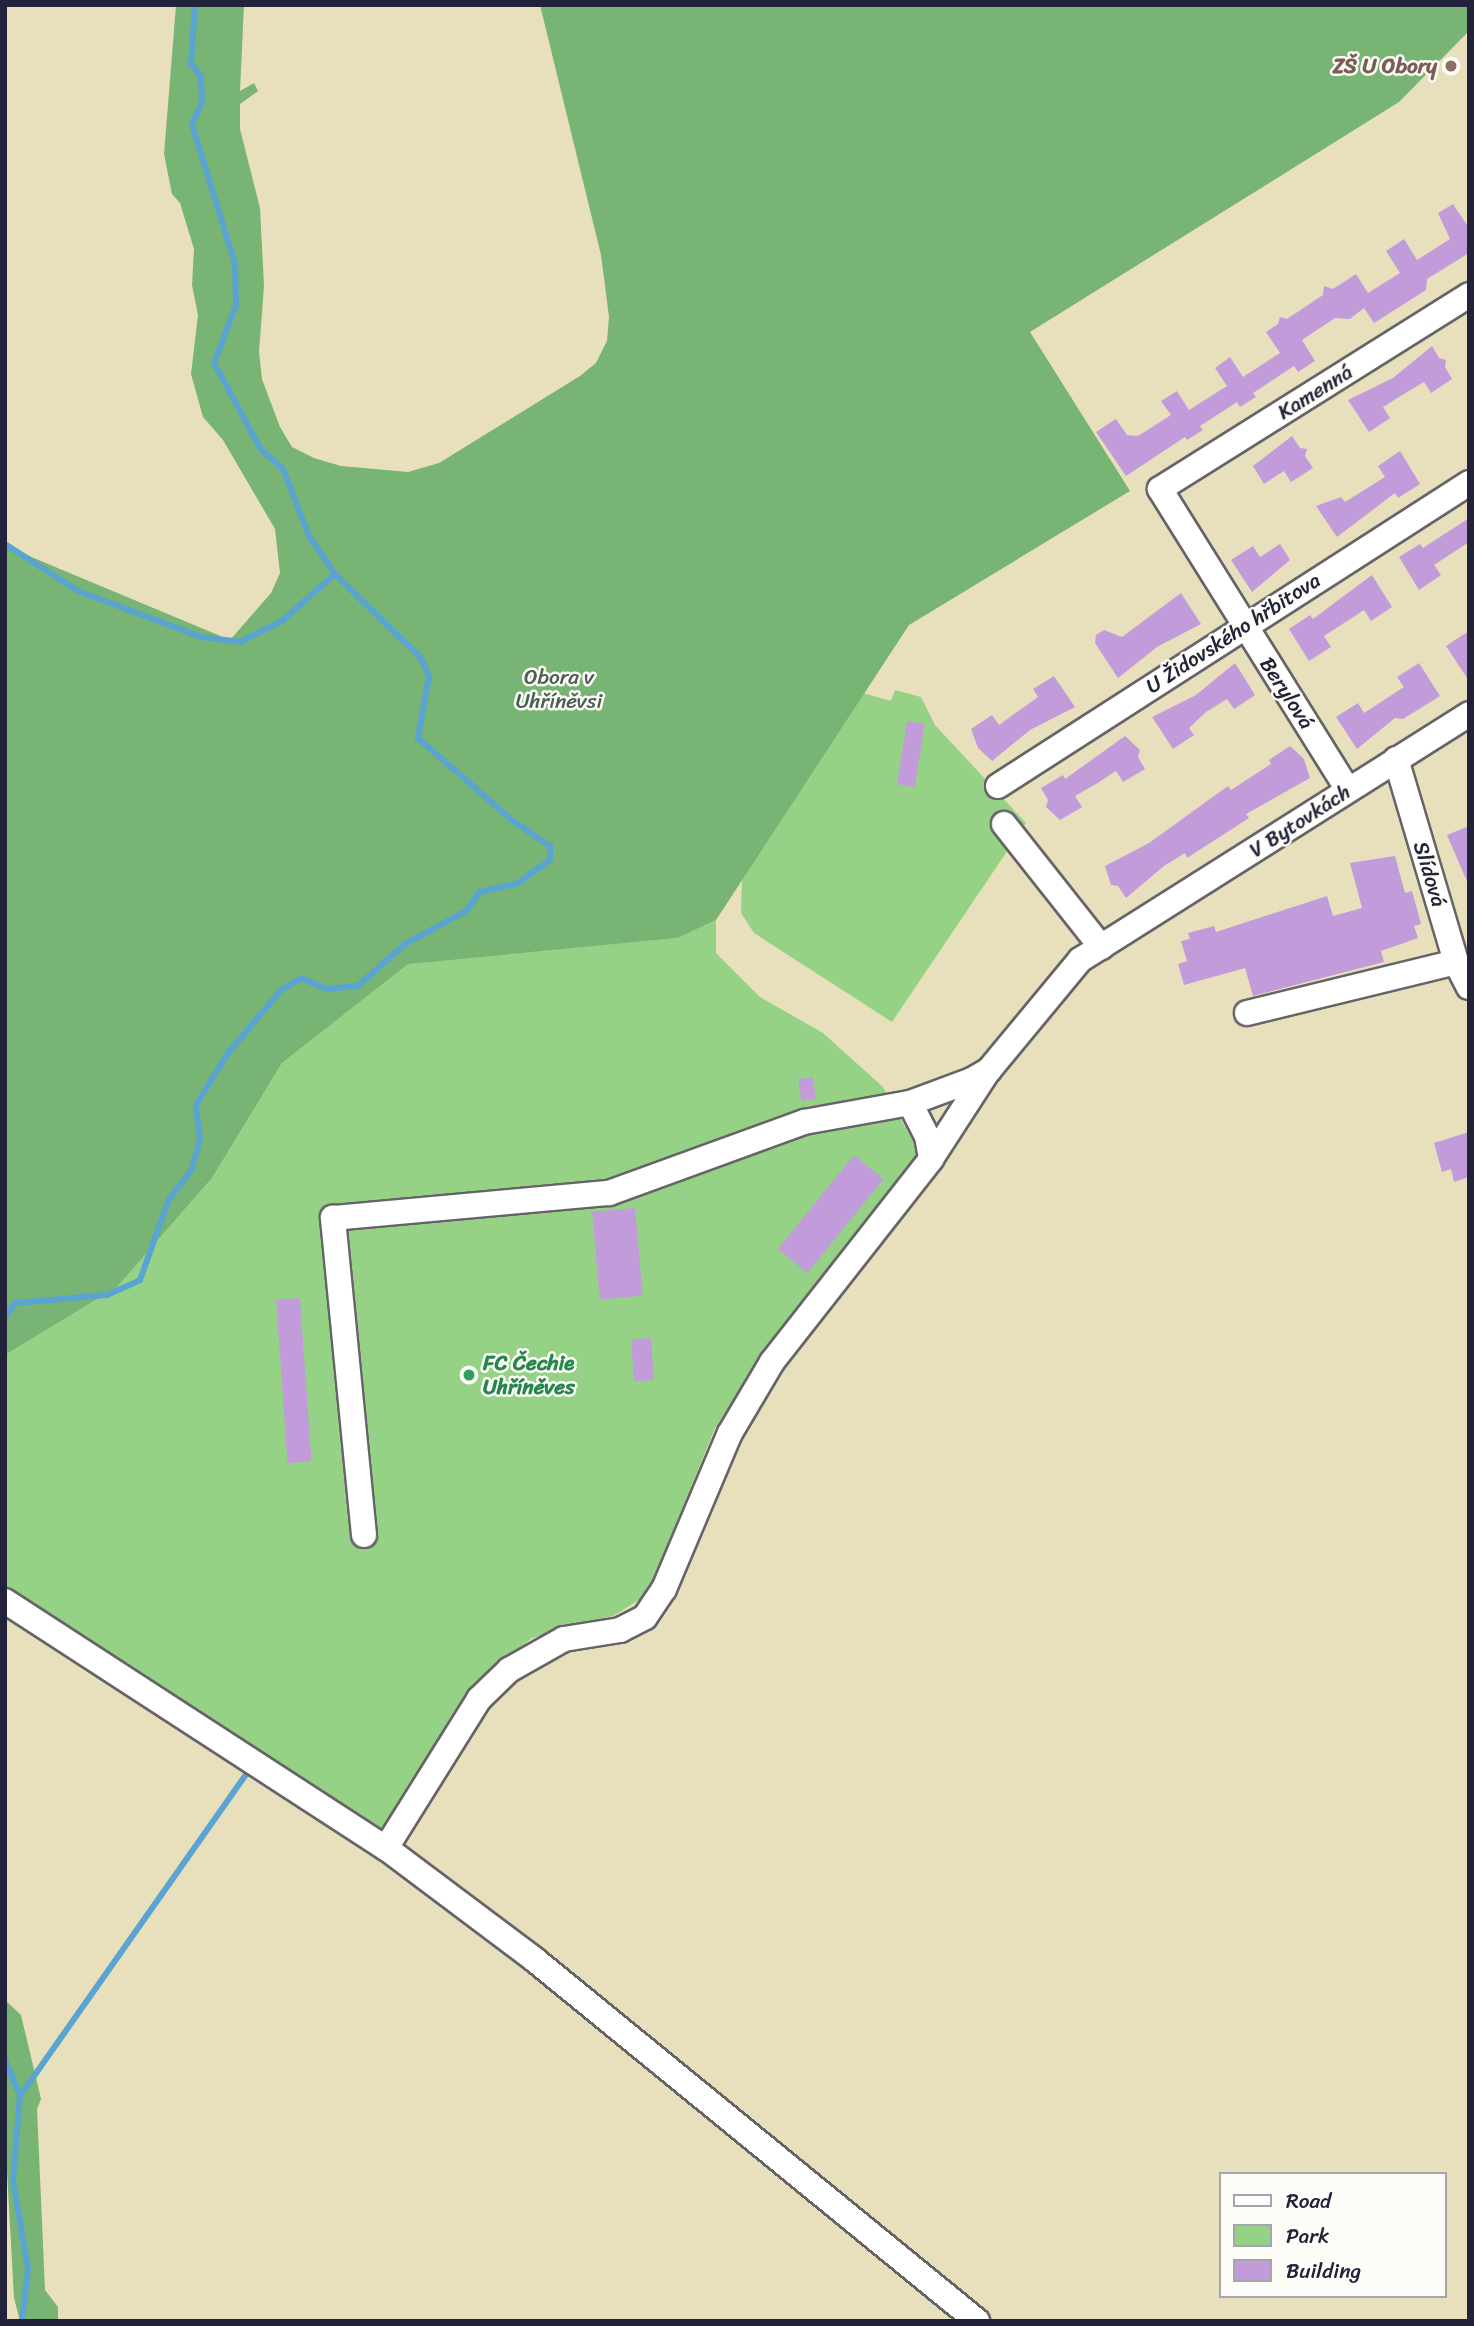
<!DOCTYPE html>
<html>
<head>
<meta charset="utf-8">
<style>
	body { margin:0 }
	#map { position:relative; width:1474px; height:2326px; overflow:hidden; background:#e8e0bc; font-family:Sriracha,sans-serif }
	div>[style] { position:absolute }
	.green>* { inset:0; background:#96d286 }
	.forest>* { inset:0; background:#78b473 }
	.stream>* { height:6px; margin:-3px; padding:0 3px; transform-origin:3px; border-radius:3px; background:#59a4d1 }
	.building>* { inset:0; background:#c29bda; transform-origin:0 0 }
	.roads { filter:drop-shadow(2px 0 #676468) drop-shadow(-2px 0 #676468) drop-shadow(0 2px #676468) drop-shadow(0 -2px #676468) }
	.minor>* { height:24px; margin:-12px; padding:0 12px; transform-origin:12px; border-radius:12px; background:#fff }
	.dots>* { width:19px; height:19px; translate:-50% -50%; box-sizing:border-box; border:4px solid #fdfcf7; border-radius:50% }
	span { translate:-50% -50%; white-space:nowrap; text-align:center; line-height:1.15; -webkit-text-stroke:5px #fdfcf7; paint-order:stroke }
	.education-label { font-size:21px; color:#785e54; font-weight:700 }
	.right { translate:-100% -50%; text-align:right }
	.street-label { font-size:21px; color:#22223b }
	.park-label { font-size:21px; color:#4b6055 }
	.leisure-label { font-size:21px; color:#27864d; font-weight:700 }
	.left { translate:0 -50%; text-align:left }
	.frame { position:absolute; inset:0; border:7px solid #22223b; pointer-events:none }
	.legend { position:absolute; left:1219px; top:2172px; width:228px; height:126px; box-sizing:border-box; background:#fdfcf7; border:2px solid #a5a5ac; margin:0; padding:9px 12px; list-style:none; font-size:21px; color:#22223b }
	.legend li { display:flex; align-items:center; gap:14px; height:35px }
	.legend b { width:35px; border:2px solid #a5a5ac }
</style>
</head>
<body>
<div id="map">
	<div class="green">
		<div style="clip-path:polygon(895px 690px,921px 697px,935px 725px,1026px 823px,892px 1022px,754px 933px,741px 913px,742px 880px,863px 693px,891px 701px)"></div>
		<div style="clip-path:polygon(716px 920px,716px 953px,760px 997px,823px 1033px,883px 1087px,920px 1154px,764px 1352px,715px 1428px,647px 1595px,613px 1616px,532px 1638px,477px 1681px,384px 1831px,5px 1590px,5px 1355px,117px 1287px,212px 1178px,282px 1063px,408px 963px,678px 938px)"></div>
	</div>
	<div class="forest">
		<div style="clip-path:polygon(176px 5px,244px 5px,240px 91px,254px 83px,258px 91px,240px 104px,240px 129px,260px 208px,264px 286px,259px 352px,262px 379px,280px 427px,292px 447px,314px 458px,341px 466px,408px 472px,439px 463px,580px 376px,596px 363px,607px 341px,609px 317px,601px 255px,540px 5px,1469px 5px,1469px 31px,1399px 102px,1030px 332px,1130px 491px,909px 625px,716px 920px,678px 938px,408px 964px,282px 1063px,212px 1178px,117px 1287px,5px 1355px,5px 546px,230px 640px,271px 593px,280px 573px,275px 529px,223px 440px,203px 417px,191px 374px,198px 315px,192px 285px,194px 249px,180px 203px,172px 194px,164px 154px)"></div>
		<div style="clip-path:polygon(5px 2000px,21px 2015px,41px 2099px,37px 2109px,45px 2290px,58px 2307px,58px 2321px,20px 2321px,14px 2298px,5px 2135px)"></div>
	</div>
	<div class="stream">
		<div style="left:5px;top:544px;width:87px;rotate:32.8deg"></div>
		<div style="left:78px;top:591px;width:131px;rotate:20.5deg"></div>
		<div style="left:201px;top:637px;width:39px;rotate:7deg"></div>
		<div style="left:240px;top:642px;width:47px;rotate:-26.6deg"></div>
		<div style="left:282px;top:621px;width:71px;rotate:-41.6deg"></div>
		<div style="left:5px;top:1317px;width:17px;rotate:-54deg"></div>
		<div style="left:15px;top:1303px;width:92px;rotate:-5deg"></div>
		<div style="left:107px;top:1295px;width:36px;rotate:-24deg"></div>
		<div style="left:140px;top:1280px;width:86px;rotate:-70.3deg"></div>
		<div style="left:169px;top:1199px;width:36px;rotate:-52deg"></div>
		<div style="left:191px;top:1171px;width:33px;rotate:-74deg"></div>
		<div style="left:200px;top:1139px;width:34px;rotate:-97deg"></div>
		<div style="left:196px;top:1105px;width:61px;rotate:-58.4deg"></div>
		<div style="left:228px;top:1053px;width:82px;rotate:-49.9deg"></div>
		<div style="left:281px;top:990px;width:23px;rotate:-31deg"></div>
		<div style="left:301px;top:978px;width:28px;rotate:23deg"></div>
		<div style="left:327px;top:989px;width:31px;rotate:-6deg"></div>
		<div style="left:358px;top:986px;width:63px;rotate:-41.8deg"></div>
		<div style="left:405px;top:944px;width:69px;rotate:-28.4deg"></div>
		<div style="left:466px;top:911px;width:24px;rotate:-54deg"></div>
		<div style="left:480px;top:892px;width:39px;rotate:-13deg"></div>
		<div style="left:518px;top:883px;width:39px;rotate:-36deg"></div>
		<div style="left:550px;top:860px;width:14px;rotate:-90deg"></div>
		<div style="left:550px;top:846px;width:45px;rotate:-146deg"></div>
		<div style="left:513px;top:821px;width:126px;rotate:-138.9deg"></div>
		<div style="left:418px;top:738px;width:63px;rotate:-79.9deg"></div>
		<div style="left:429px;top:676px;width:20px;rotate:-114deg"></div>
		<div style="left:421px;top:658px;width:120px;rotate:-135.7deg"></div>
		<div style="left:335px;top:574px;width:46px;rotate:-124.4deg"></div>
		<div style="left:309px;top:536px;width:72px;rotate:-111.2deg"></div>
		<div style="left:283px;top:469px;width:31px;rotate:-138deg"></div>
		<div style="left:260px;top:448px;width:97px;rotate:-118.4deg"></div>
		<div style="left:214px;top:363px;width:62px;rotate:-69.2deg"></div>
		<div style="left:236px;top:305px;width:41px;rotate:-91.4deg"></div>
		<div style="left:235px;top:264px;width:146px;rotate:-107.1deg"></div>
		<div style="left:192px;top:124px;width:23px;rotate:-65deg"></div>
		<div style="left:202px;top:103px;width:27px;rotate:-92deg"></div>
		<div style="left:201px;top:76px;width:16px;rotate:-130deg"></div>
		<div style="left:191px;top:64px;width:59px;rotate:-86.1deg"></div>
		<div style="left:5px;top:2060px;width:39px;rotate:67deg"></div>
		<div style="left:20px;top:2096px;width:84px;rotate:94.8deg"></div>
		<div style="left:13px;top:2180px;width:90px;rotate:80.4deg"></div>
		<div style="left:28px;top:2269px;width:52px;rotate:96.6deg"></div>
		<div style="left:20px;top:2096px;width:396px;rotate:-54.9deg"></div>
	</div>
	<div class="building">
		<div style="clip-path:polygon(1453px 204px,1469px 228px,1469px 253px,1427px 279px,1426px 290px,1374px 323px,1364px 308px,1350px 319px,1335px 318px,1302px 340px,1315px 361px,1298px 372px,1294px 366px,1253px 393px,1256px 397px,1240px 407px,1237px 402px,1200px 426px,1203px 430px,1187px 440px,1185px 437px,1126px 476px,1096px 432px,1116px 419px,1127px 435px,1138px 436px,1171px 415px,1161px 401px,1177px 391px,1189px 410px,1227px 386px,1215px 368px,1230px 357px,1243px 377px,1280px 353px,1266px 332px,1278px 324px,1280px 317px,1287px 319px,1323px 295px,1324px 286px,1333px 289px,1356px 274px,1368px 293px,1400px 273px,1386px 251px,1404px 239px,1417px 260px,1450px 239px,1438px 213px)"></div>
		<div style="clip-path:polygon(1432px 346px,1439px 358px,1446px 360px,1445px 367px,1452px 379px,1431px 393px,1424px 382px,1404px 394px,1383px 407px,1390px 418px,1369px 432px,1348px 400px,1393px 378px)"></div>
		<div style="clip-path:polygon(1292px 436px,1300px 448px,1307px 449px,1305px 456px,1313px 468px,1291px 482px,1284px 471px,1264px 484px,1253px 466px)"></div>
		<div style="clip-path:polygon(1400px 451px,1420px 484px,1398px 498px,1395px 493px,1337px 537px,1316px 506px,1341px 497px,1345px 502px,1385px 477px,1378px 466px)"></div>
		<div style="clip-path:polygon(1469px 518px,1469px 542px,1434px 565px,1441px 575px,1419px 590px,1399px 557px,1420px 544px,1423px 548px)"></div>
		<div style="clip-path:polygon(1280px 544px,1290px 560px,1252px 592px,1231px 560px,1253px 546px,1260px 557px)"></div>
		<div style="clip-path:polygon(1372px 575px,1392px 607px,1371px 621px,1364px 610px,1324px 636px,1331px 647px,1309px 661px,1289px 629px,1310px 615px,1313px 619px)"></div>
		<div style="clip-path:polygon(1181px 593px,1201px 624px,1157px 647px,1118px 678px,1095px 643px,1096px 635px,1104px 630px,1122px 637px)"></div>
		<div style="clip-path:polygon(1469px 631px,1469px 681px,1446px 646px)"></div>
		<div style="clip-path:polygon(1235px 663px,1255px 695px,1234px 709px,1227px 699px,1206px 712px,1189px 728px,1194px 735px,1173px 749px,1152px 717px,1196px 695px)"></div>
		<div style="clip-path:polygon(1419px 663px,1440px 696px,1403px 719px,1395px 718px,1357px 749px,1336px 717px,1358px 703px,1364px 713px,1404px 687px,1397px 677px)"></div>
		<div style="clip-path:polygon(1054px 676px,1075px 707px,1030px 730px,992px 761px,978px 748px,971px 729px,992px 715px,999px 725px,1038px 697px,1033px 689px)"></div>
		<div style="left:907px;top:721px;width:18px;height:64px;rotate:9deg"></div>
		<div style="clip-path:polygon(1125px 736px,1140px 750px,1138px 757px,1145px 769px,1123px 782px,1116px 771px,1096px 784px,1075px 796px,1082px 807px,1060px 820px,1046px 807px,1048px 800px,1041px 788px,1063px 775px,1065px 779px)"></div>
		<div style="clip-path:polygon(1290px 746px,1304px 759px,1310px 778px,1246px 814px,1249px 818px,1187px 858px,1185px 853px,1164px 866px,1126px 898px,1118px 886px,1111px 885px,1105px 866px,1149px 843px,1228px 786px,1231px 790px,1271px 764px,1269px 760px)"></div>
		<div style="clip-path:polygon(1469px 826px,1469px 886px,1447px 835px)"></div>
		<div style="clip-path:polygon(1395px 856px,1405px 893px,1412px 891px,1421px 924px,1414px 926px,1418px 938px,1381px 951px,1384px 962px,1253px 996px,1245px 968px,1184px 985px,1178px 964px,1187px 961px,1181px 941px,1190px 939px,1188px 933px,1214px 926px,1216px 932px,1327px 896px,1333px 916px,1362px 908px,1350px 863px)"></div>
		<div style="left:813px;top:1077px;width:22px;height:15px;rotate:82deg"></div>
		<div style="clip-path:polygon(1469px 1132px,1469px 1177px,1454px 1182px,1451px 1169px,1442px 1172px,1434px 1143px)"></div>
		<div style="left:854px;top:1155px;width:38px;height:121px;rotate:39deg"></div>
		<div style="left:635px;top:1208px;width:88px;height:43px;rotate:85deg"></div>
		<div style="left:300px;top:1298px;width:164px;height:24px;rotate:86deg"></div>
		<div style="left:651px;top:1338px;width:42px;height:20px;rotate:86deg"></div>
	</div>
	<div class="roads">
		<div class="minor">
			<div style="left:1396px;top:759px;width:212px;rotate:73.5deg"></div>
			<div style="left:1456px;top:962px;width:28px;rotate:63deg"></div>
			<div style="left:998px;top:786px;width:560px;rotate:-32.75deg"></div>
			<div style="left:1348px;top:790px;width:355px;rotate:-122deg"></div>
			<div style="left:1160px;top:489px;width:365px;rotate:-32.1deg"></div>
			<div style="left:1004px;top:824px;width:157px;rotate:51.7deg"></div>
			<div style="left:1247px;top:1013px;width:215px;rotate:-13.7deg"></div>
			<div style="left:910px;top:1103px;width:37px;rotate:63deg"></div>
			<div style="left:927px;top:1136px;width:23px;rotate:80deg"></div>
			<div style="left:364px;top:1535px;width:319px;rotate:-95.6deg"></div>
			<div style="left:333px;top:1218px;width:277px;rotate:-5.2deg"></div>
			<div style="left:609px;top:1193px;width:208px;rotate:-20deg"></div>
			<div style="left:804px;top:1122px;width:108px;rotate:-10.2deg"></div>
			<div style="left:910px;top:1103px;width:66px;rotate:-20.4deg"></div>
			<div style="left:972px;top:1080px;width:20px;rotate:-30deg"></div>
			<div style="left:989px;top:1070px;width:143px;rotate:-50.4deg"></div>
			<div style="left:1080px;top:960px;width:460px;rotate:-32.3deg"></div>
			<div style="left:5px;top:1601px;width:454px;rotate:33deg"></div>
			<div style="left:386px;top:1848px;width:186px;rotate:36.9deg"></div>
			<div style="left:535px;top:1960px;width:571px;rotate:39.24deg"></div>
			<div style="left:386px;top:1848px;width:176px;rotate:-58deg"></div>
			<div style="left:479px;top:1699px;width:42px;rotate:-44deg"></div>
			<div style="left:509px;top:1670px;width:63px;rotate:-29.4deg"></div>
			<div style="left:564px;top:1639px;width:57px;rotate:-9.1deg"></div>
			<div style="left:620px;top:1630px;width:28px;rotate:-27deg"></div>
			<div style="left:645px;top:1617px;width:34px;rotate:-56deg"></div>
			<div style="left:664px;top:1589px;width:169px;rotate:-67.1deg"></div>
			<div style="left:730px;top:1433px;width:82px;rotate:-59.4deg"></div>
			<div style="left:772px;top:1362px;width:258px;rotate:-51.9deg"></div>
			<div style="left:931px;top:1159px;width:105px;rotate:-57.1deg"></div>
		</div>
	</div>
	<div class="dots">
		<div style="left:1451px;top:66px;background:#8d6e63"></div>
		<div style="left:469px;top:1375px;background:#2e9e5b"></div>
	</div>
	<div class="education-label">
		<span class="right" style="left:1437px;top:66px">ZŠ U Obory</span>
	</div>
	<div class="street-label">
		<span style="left:1315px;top:392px;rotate:-32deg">Kamenná</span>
		<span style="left:1233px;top:633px;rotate:-33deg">U Židovského hřbitova</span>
		<span style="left:1287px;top:693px;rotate:57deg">Berylová</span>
		<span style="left:1300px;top:821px;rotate:-33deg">V Bytovkách</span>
		<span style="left:1430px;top:874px;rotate:73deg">Slídová</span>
	</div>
	<div class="park-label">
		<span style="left:559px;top:689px">Obora v<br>Uhříněvsi</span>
	</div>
	<div class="leisure-label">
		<span class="left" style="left:483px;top:1375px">FC Čechie<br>Uhříněves</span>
	</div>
	<div class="frame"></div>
	<ul class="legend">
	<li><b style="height:9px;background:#fff"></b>Road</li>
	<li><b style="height:19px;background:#96d286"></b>Park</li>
	<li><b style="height:19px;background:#c29bda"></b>Building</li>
	</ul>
</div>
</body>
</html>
